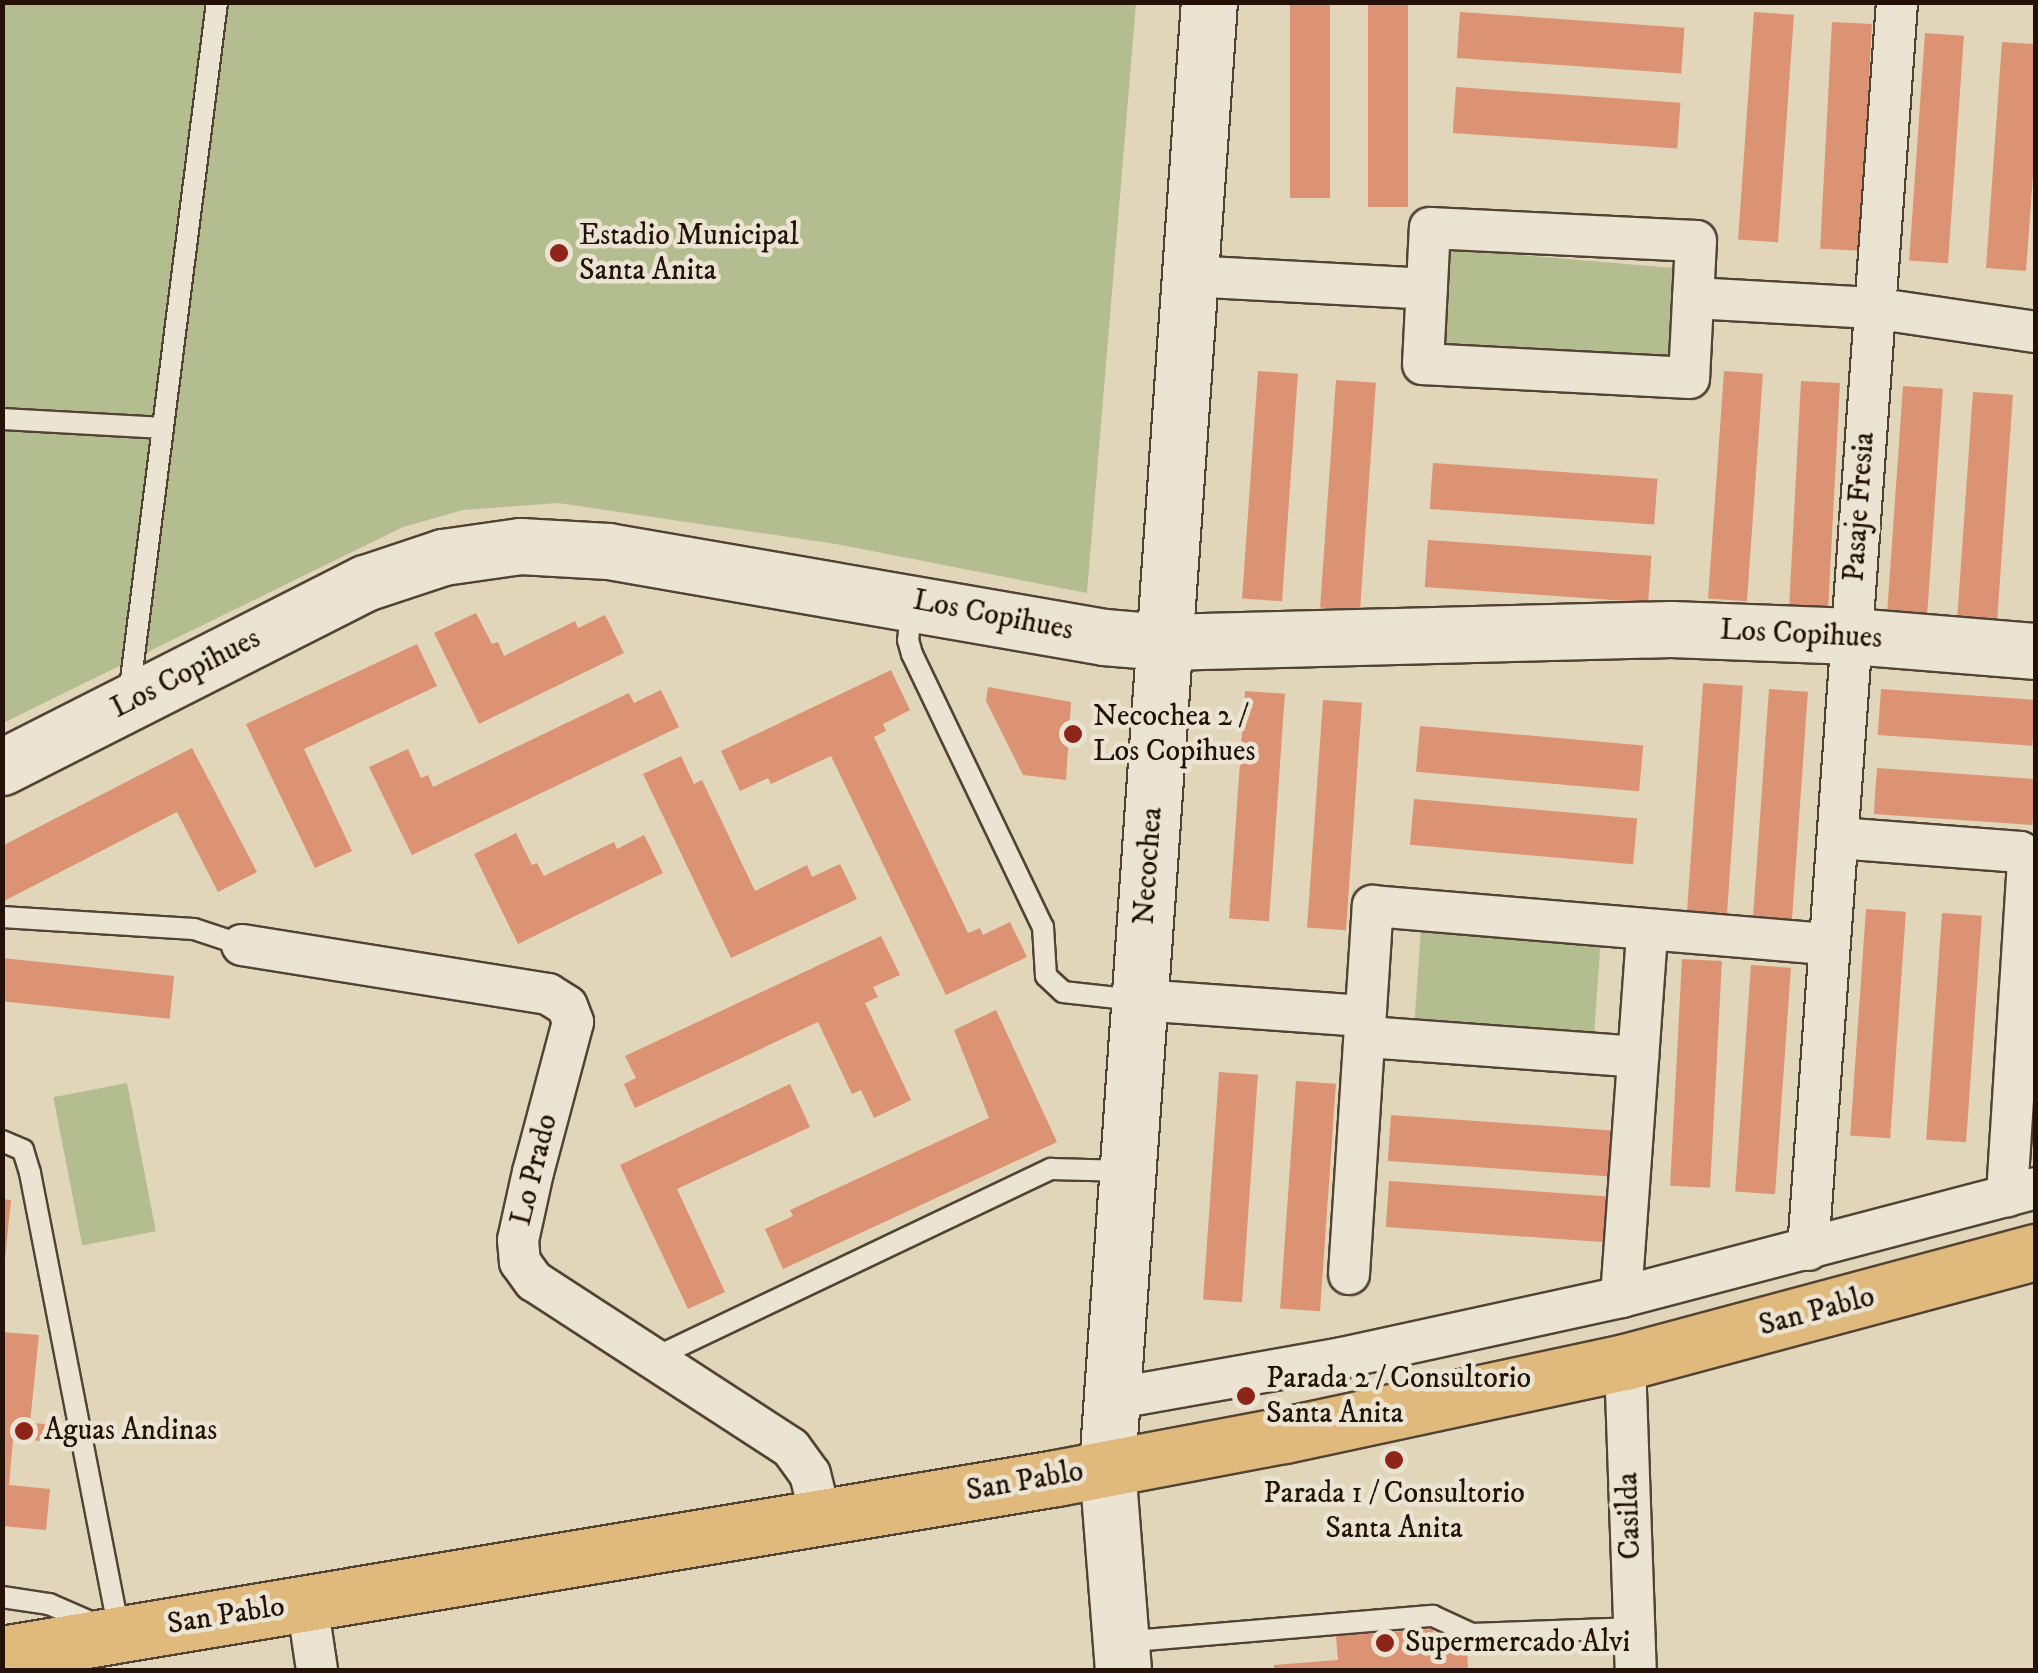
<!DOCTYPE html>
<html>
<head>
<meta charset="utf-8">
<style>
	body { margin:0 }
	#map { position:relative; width:2038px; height:1673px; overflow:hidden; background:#e1d5ba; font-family:"IM FELL DW Pica",serif }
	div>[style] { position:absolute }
	.green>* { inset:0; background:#b4bd8f; transform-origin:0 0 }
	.building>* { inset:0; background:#dc9374; transform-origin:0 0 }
	.roads { filter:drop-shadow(2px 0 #534334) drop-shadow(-2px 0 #534334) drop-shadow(0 2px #534334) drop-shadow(0 -2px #534334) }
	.lane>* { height:20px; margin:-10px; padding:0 10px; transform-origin:10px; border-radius:10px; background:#ece4d2 }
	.street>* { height:40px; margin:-20px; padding:0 20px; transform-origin:20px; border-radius:20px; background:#ece4d2 }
	.secondary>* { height:55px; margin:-27.5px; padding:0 27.5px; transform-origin:27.5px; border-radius:27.5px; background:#ece4d2 }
	.primary>* { height:55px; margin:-27.5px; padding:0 27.5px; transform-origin:27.5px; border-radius:27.5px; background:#e0ba7d }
	.dots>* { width:28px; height:28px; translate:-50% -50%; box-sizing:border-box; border:5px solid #ece4d2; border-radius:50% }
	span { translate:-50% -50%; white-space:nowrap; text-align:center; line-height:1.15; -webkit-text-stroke:9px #ece4d2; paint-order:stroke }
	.poi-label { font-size:30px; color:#241208 }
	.left { translate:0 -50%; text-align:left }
	.street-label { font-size:30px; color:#241208 }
	.frame { position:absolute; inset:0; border:5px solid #241208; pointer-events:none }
</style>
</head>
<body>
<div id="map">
	<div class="green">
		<div style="clip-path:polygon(3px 3px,1136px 3px,1087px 593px,836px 544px,558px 503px,463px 510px,403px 527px,3px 723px)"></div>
		<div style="clip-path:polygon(1450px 249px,1672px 268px,1678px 281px,1673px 374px,1437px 370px,1434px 259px)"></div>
		<div style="left:1421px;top:929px;width:180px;height:94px;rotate:4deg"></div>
		<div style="left:127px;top:1083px;width:151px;height:75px;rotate:79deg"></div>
	</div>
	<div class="building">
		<div style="left:1290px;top:2px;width:40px;height:196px"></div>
		<div style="left:1368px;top:2px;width:40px;height:205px"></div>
		<div style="left:1460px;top:12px;width:225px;height:46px;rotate:4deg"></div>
		<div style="left:1754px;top:12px;width:40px;height:228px;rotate:4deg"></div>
		<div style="left:1832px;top:22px;width:40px;height:227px;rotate:3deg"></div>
		<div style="left:1925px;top:33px;width:39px;height:228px;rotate:4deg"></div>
		<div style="clip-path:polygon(2002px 42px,2036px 44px,2036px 134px,2026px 271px,1986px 268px)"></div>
		<div style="left:1456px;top:87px;width:225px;height:46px;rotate:4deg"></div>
		<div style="left:1258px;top:371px;width:40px;height:228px;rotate:4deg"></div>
		<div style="left:1724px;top:371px;width:39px;height:228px;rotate:4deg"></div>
		<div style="left:1336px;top:380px;width:40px;height:228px;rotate:4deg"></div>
		<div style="left:1801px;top:381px;width:39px;height:227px;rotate:3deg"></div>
		<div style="left:1903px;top:386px;width:40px;height:228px;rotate:4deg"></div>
		<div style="left:1973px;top:392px;width:40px;height:228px;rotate:4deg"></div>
		<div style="left:1433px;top:463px;width:225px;height:46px;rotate:4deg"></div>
		<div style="left:1428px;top:540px;width:224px;height:47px;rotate:4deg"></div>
		<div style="clip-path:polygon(476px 613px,492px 644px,498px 642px,504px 656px,575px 621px,578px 628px,605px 615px,624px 653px,479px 724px,434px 633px)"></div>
		<div style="clip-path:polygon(417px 644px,437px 686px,304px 749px,352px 851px,315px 868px,246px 724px)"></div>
		<div style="clip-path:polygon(891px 670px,910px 710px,883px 724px,886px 731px,874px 737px,968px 933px,980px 928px,983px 935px,1010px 922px,1027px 957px,946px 995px,831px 756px,771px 784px,768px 778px,740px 791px,721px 751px)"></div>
		<div style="left:1703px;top:683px;width:40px;height:228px;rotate:4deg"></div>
		<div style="clip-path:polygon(988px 687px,1071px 702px,1066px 780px,1023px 775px,986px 701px)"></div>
		<div style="left:1769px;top:689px;width:39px;height:228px;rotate:4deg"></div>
		<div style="left:1881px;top:689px;width:155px;height:46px;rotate:4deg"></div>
		<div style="clip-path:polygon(661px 690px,679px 727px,412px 855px,369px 767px,408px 749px,421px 778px,428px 775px,433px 787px,629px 693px,634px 703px)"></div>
		<div style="left:1245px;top:691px;width:40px;height:228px;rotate:4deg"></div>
		<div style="left:1323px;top:700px;width:39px;height:228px;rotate:4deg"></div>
		<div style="left:1420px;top:726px;width:224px;height:46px;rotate:5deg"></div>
		<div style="clip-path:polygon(192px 748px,257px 872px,218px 892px,177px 812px,2px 902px,2px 846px)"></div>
		<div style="clip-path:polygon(681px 756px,694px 784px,702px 780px,755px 891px,807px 865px,812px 877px,840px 864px,857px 899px,731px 958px,643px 774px)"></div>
		<div style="left:1877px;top:768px;width:159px;height:46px;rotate:4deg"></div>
		<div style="left:1414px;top:799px;width:224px;height:46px;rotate:5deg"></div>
		<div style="clip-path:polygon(516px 833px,532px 865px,537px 863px,544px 876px,614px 842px,617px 849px,644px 835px,663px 873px,518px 944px,474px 854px)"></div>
		<div style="left:1866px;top:909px;width:40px;height:227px;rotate:4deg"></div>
		<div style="left:1942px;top:913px;width:40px;height:227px;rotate:4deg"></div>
		<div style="clip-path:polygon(881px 936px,900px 975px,873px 987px,878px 997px,865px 1003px,911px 1100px,874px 1118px,861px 1090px,852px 1094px,818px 1022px,635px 1108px,624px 1084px,636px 1078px,625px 1056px)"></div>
		<div style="left:2px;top:958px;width:173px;height:43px;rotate:6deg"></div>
		<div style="left:1682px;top:959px;width:40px;height:227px;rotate:3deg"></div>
		<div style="left:1751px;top:965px;width:40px;height:227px;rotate:4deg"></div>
		<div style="clip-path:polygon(996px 1010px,1057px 1142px,783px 1269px,765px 1229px,793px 1216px,790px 1210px,989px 1118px,954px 1030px)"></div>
		<div style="left:1219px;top:1072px;width:39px;height:228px;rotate:4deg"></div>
		<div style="left:1296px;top:1081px;width:40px;height:228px;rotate:4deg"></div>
		<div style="clip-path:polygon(790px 1084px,810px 1127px,677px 1189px,725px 1292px,688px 1309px,620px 1165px)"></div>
		<div style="left:1391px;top:1115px;width:224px;height:46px;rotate:4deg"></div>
		<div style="left:1389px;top:1181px;width:224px;height:46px;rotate:4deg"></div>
		<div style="clip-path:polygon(2px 1199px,11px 1200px,5px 1258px,2px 1258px)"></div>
		<div style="clip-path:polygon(2px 1332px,39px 1335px,30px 1423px,46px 1424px,44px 1441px,13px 1439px,9px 1485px,50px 1489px,46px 1530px,2px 1526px)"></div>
		<div style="clip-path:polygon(1433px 1629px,1435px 1653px,1467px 1651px,1468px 1670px,1274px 1670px,1274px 1665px,1338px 1660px,1336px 1636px)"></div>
	</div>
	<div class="roads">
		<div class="lane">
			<div style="left:2px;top:419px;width:161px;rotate:3.2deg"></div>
			<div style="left:912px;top:603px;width:37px;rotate:96deg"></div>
			<div style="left:908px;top:640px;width:15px;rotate:74deg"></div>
			<div style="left:912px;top:654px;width:303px;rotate:64.4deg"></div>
			<div style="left:1043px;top:927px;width:49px;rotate:86.5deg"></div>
			<div style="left:1046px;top:976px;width:23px;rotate:43deg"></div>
			<div style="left:1063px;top:992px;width:73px;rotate:6.3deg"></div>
			<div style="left:129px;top:695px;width:699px;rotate:-82.76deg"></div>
			<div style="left:2px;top:917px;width:192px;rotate:3.6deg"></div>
			<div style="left:194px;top:929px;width:51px;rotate:18.4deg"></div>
			<div style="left:2px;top:1141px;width:23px;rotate:23deg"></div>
			<div style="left:23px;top:1150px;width:24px;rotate:73deg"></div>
			<div style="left:30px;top:1173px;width:466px;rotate:79deg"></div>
			<div style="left:652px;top:1359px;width:442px;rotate:-25.5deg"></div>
			<div style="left:1051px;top:1169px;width:76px;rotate:1.5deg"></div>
			<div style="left:2px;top:1597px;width:48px;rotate:8.5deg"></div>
			<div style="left:49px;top:1604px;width:50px;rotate:23.5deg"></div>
			<div style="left:1121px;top:1642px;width:313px;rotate:-4.8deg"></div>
			<div style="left:1433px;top:1616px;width:43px;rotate:24.8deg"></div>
			<div style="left:1472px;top:1634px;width:163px;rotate:-2.1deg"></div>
		</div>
		<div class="street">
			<div style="left:1430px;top:228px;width:266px;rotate:2.8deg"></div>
			<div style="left:1696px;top:241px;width:137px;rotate:92.9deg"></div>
			<div style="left:1689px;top:378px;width:266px;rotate:-177deg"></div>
			<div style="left:1423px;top:364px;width:136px;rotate:-87.1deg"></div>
			<div style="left:1190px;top:276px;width:237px;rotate:3.1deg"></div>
			<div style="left:1693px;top:298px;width:180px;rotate:3.2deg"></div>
			<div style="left:1873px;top:308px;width:165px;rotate:8.4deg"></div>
			<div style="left:1838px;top:838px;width:183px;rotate:4.4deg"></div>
			<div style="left:2020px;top:852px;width:12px;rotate:48deg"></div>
			<div style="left:2028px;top:861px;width:336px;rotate:93.6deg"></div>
			<div style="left:242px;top:945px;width:310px;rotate:9.1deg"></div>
			<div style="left:548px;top:994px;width:22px;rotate:32deg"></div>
			<div style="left:567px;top:1006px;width:17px;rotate:69deg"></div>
			<div style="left:573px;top:1022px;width:155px;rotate:104.9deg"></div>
			<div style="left:533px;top:1172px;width:70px;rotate:102.4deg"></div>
			<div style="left:518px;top:1240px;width:22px;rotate:85deg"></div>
			<div style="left:520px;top:1262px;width:24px;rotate:54deg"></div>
			<div style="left:534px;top:1281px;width:306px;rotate:33deg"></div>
			<div style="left:791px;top:1448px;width:32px;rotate:54deg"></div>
			<div style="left:810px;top:1474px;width:45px;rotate:76deg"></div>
			<div style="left:1140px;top:1000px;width:224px;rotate:4.1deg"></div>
			<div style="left:1367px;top:1037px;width:272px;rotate:4.2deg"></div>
			<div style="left:1808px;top:1250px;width:1251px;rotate:-85.92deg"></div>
			<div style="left:1349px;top:1274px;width:369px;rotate:-86.3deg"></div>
			<div style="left:1373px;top:906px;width:458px;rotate:4.8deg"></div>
			<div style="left:1621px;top:1297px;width:368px;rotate:-85.9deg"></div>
			<div style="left:1625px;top:1362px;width:308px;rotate:88deg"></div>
			<div style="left:1112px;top:1399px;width:234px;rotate:-10.1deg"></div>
			<div style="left:1342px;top:1358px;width:286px;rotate:-12.3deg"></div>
			<div style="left:1621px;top:1297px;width:429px;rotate:-14.7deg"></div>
			<div style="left:307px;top:1603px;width:68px;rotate:81.5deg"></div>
		</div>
		<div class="secondary">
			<div style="left:2px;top:767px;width:407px;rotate:-26.9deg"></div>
			<div style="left:365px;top:583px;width:82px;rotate:-18.4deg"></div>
			<div style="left:443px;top:557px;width:78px;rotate:-8.1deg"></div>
			<div style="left:520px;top:546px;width:88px;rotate:3.3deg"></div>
			<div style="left:608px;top:551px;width:503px;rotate:9.84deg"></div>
			<div style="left:1104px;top:637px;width:60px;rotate:4.8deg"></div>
			<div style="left:1164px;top:642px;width:507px;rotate:-1.47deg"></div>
			<div style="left:1671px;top:629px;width:181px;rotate:2.2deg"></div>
			<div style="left:1852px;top:636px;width:185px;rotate:4.7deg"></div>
			<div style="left:1123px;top:1670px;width:204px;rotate:-94.5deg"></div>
			<div style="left:1107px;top:1467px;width:1469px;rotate:-86.02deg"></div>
		</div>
		<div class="primary">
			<div style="left:2px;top:1654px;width:1069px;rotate:-9.48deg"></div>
			<div style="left:1056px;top:1478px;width:232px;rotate:-10.7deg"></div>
			<div style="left:1284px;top:1435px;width:349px;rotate:-12.1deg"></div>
			<div style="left:1625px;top:1362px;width:425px;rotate:-15deg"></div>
		</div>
	</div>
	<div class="dots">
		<div style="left:559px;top:253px;background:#8f2418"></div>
		<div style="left:1073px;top:734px;background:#8f2418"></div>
		<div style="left:1246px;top:1396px;background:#8f2418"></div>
		<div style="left:24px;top:1431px;background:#8f2418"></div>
		<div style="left:1394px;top:1460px;background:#8f2418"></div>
		<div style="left:1385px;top:1643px;background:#8f2418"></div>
	</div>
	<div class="poi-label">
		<span class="left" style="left:579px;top:253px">Estadio Municipal<br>Santa Anita</span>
		<span class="left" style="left:1093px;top:734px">Necochea 2 /<br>Los Copihues</span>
		<span class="left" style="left:1266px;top:1396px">Parada 2 / Consultorio<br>Santa Anita</span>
		<span class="left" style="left:44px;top:1431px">Aguas Andinas</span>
		<span style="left:1394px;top:1511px">Parada 1 / Consultorio<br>Santa Anita</span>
		<span class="left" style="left:1405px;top:1643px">Supermercado Alvi</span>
	</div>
	<div class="street-label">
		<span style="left:1860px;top:507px;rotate:-86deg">Pasaje Fresia</span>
		<span style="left:993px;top:616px;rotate:11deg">Los Copihues</span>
		<span style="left:1801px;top:635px;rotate:3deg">Los Copihues</span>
		<span style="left:186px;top:674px;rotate:-27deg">Los Copihues</span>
		<span style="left:1149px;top:866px;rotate:-86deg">Necochea</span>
		<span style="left:535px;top:1170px;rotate:-76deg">Lo Prado</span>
		<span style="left:1817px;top:1312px;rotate:-15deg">San Pablo</span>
		<span style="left:1025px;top:1482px;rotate:-10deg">San Pablo</span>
		<span style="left:1630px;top:1516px;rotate:-92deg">Casilda</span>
		<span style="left:226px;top:1616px;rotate:-9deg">San Pablo</span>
	</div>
	<div class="frame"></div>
</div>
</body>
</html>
